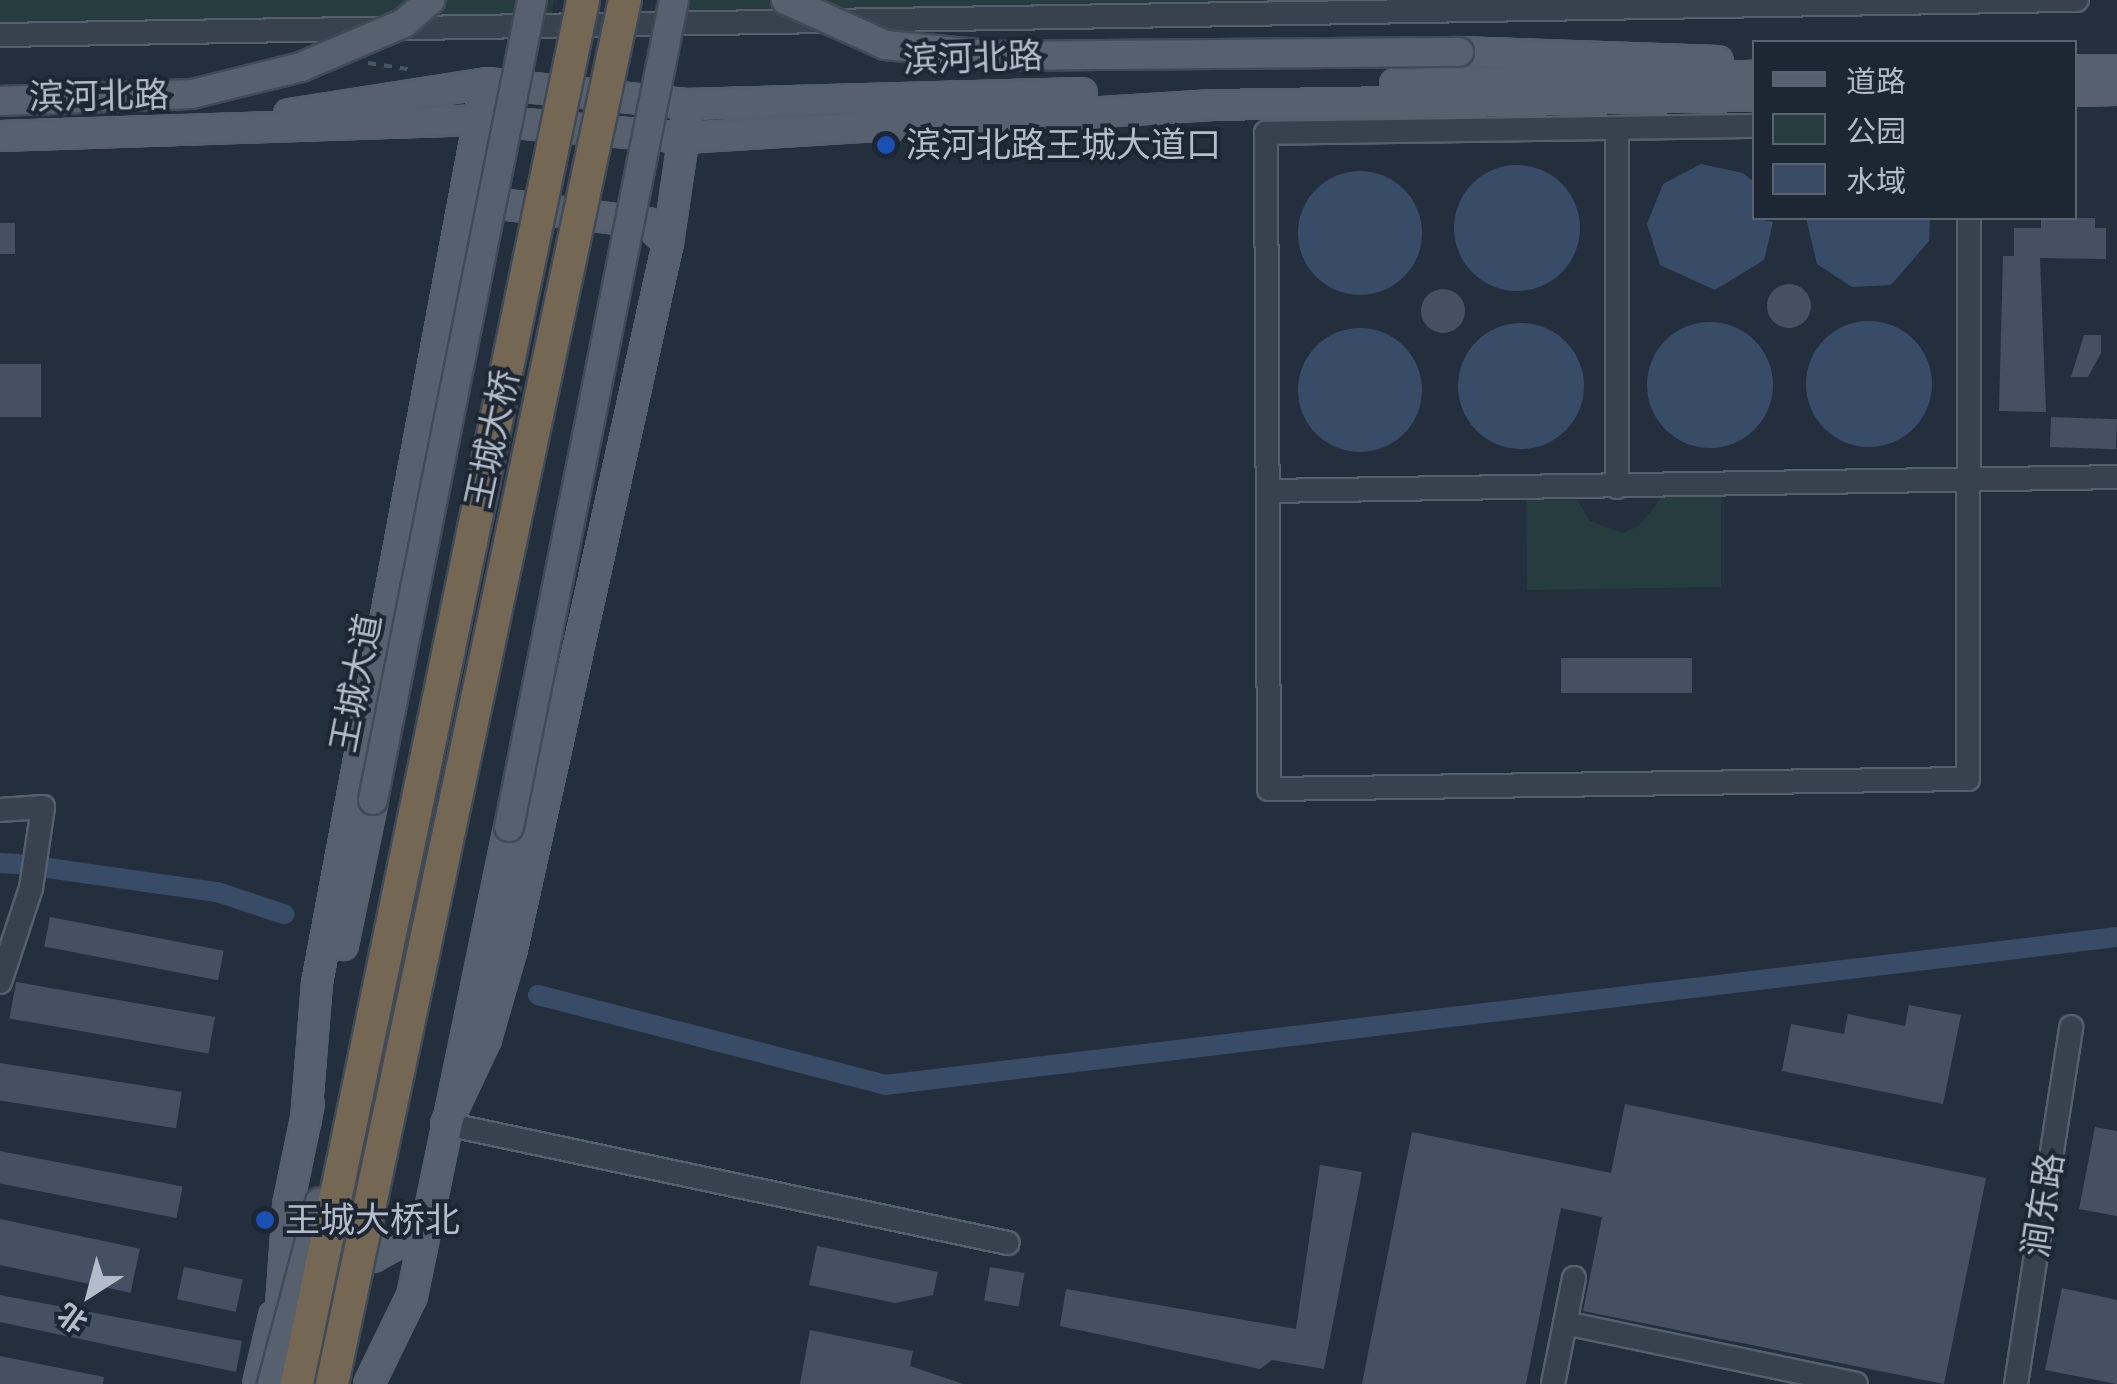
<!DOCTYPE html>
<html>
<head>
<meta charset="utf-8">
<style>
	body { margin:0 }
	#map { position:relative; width:2117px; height:1384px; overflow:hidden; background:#242f3e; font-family:"Public Sans","Noto Sans SC",sans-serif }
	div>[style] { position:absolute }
	.green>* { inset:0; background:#263c3f }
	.water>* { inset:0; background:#394c67 }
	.round { border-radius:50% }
	.canal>* { height:20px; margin:-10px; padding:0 10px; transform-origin:10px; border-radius:10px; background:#394c67 }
	.building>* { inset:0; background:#455162; transform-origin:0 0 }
	.path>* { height:4px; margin-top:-2px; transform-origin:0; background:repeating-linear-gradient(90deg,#44595c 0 8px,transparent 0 16px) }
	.roads { filter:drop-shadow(2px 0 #565f6c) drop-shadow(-2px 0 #565f6c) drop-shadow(0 2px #565f6c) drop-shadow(0 -2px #565f6c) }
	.minor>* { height:22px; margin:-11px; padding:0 11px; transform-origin:11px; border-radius:11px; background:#38414e }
	.major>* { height:28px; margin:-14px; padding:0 14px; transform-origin:14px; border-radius:14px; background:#56606e }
	.bridges { filter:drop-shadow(2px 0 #414a57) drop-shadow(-2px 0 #414a57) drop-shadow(0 2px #414a57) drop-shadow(0 -2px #414a57) }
	.major-bridge>* { height:28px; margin:-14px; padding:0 14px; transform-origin:14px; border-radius:14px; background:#56606e }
	.highway-bridge>* { height:32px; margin:-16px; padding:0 16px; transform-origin:16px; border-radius:16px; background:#746855 }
	.dots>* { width:28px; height:28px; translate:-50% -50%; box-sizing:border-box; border:5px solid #1d2633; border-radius:50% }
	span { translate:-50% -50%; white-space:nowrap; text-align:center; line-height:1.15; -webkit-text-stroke:8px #1d2633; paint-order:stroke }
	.street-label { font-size:35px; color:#b4bcc9 }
	.poi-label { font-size:35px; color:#b4bcc9 }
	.left { translate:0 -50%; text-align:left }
	.legend { position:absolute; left:1752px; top:40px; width:325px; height:180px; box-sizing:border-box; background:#1d2633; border:2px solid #59626f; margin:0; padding:12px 18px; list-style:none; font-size:30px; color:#b4bcc9 }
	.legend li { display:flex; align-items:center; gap:20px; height:50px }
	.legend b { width:50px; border:2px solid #59626f }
	.north { position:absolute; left:40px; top:1244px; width:100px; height:100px; -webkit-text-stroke:8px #1d2633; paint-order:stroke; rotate:216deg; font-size:28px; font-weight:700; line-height:40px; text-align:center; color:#b4bcc9 }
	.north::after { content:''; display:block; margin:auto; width:35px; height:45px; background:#b4bcc9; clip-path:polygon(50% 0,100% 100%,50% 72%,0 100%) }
</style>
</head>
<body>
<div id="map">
	<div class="green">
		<div style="clip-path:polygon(0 0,554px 0,550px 26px,0 35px)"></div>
		<div style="clip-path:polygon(656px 0,2077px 0,651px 24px)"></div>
		<div style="clip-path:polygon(1721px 496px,1721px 587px,1527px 590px,1526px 499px,1576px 498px,1590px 521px,1622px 533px,1639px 526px,1662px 497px)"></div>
	</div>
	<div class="water">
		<div style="clip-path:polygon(1701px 164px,1743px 173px,1754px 182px,1754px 218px,1773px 222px,1764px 260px,1715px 290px,1660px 265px,1647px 224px,1663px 184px)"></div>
		<div class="round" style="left:1454px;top:165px;width:126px;height:126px"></div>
		<div class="round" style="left:1298px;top:171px;width:124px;height:124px"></div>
		<div style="clip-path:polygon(1806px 218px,1930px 218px,1929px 241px,1891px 285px,1852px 287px,1817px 264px)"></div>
		<div class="round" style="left:1806px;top:321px;width:126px;height:126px"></div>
		<div class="round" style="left:1647px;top:322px;width:126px;height:126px"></div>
		<div class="round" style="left:1458px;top:323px;width:126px;height:126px"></div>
		<div class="round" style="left:1298px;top:328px;width:124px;height:124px"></div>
	</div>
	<div class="canal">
		<div style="left:0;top:863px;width:18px;rotate:3deg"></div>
		<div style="left:48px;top:868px;width:171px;rotate:8.1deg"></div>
		<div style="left:217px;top:892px;width:71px;rotate:18.2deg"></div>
		<div style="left:538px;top:995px;width:358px;rotate:14.5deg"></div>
		<div style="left:885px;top:1085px;width:1241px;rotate:-6.85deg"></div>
	</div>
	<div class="building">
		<div style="clip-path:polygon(2041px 218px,2095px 218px,2095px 228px,2106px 228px,2106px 259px,2040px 258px,2046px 412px,1999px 411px,2003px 256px,2014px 256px,2014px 228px,2041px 228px)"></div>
		<div style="left:0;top:223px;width:15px;height:31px"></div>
		<div class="round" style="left:1767px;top:284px;width:44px;height:44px"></div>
		<div class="round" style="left:1421px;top:289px;width:44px;height:44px"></div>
		<div style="clip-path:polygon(2084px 335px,2101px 335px,2101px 353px,2088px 377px,2071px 377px)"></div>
		<div style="left:0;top:364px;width:41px;height:53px"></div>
		<div style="left:2051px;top:417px;width:66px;height:30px;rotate:2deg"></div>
		<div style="left:1561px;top:658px;width:131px;height:35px"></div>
		<div style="left:50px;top:917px;width:177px;height:30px;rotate:11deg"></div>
		<div style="left:16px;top:982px;width:202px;height:37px;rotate:10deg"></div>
		<div style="clip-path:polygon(1909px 1005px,1961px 1015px,1943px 1104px,1782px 1071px,1791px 1024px,1844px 1034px,1848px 1014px,1905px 1026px)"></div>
		<div style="left:0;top:1063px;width:184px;height:37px;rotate:9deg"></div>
		<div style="clip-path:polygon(1625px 1104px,1986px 1178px,1944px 1384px,1583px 1311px,1602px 1217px,1561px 1208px,1526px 1384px,1362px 1384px,1412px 1132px,1611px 1173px)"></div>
		<div style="clip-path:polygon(2095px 1127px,2117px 1131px,2117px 1216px,2079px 1209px)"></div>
		<div style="left:0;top:1151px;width:186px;height:32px;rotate:11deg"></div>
		<div style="clip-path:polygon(1320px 1165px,1362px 1172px,1324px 1369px,1272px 1360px,1260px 1369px,1060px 1326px,1066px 1289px,1296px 1329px)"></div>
		<div style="left:0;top:1219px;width:143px;height:45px;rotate:12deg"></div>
		<div style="clip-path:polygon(817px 1246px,938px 1272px,933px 1295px,895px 1303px,809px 1285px)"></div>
		<div style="left:184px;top:1267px;width:60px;height:33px;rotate:12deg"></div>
		<div style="left:990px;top:1267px;width:35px;height:34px;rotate:10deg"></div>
		<div style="clip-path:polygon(2062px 1288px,2117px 1300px,2117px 1384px,2045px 1370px)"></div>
		<div style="clip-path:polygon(0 1295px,242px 1341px,236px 1372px,0 1322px)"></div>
		<div style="clip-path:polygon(810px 1330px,913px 1351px,910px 1366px,963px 1384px,800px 1384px)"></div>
		<div style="clip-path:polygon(0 1356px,104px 1377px,103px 1384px,0 1384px)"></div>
	</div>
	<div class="path">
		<div style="left:368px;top:63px;width:46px;rotate:8.8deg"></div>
	</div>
	<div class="roads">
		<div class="minor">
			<div style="left:0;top:35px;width:2077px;rotate:-0.97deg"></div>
			<div style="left:1754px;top:126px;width:488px;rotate:179.2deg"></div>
			<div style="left:1266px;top:133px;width:656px;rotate:89.74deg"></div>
			<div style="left:1269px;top:789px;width:699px;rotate:-0.82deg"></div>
			<div style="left:1968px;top:779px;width:561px;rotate:-89.9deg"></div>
			<div style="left:1617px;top:487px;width:359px;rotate:-90deg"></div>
			<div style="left:1268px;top:491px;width:849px;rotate:-0.94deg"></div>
			<div style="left:0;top:810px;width:43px;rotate:-4deg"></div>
			<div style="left:43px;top:807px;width:82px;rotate:98.4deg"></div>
			<div style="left:31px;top:888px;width:99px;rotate:108.3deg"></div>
			<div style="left:446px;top:1124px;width:574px;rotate:11.96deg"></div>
			<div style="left:1565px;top:1323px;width:297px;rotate:11.8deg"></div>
			<div style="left:1553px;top:1384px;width:108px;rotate:-78.8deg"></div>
			<div style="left:2016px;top:1384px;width:361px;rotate:-81.2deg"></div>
		</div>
		<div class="major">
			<div style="left:1459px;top:52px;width:259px;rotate:2deg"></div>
			<div style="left:2074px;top:70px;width:43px"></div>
			<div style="left:1395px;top:84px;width:359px;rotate:-1.3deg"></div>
			<div style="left:2074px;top:91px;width:43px;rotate:-1.3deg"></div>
			<div style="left:289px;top:114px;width:200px;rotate:-8.9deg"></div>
			<div style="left:487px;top:83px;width:200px;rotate:6deg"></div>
			<div style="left:686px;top:104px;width:396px;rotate:-1.6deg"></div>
			<div style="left:0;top:136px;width:479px;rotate:-1.9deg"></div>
			<div style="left:479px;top:120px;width:207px;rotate:5deg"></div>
			<div style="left:685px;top:138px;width:529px;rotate:-3.58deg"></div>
			<div style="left:1213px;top:105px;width:541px;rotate:-0.95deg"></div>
			<div style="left:470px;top:200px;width:179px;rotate:7.4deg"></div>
			<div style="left:648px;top:223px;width:28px;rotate:45deg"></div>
			<div style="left:343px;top:945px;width:148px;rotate:-78.3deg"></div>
			<div style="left:306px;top:1120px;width:137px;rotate:-85.4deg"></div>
			<div style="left:317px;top:983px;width:895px;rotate:-79.38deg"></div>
			<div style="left:446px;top:1124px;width:94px;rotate:-64.8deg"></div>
			<div style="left:486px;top:1039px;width:94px;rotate:-73.9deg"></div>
			<div style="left:512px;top:949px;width:723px;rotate:-77.54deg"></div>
			<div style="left:668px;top:243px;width:123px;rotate:-81.6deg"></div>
			<div style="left:309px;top:1236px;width:67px;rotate:18.2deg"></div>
			<div style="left:373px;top:1257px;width:58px;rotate:-28.8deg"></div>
			<div style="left:279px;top:1334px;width:129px;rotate:-86deg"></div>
			<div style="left:288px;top:1205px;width:103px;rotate:-78.3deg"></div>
			<div style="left:258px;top:1384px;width:70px;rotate:-76.8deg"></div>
			<div style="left:369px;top:1384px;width:98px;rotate:-64deg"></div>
			<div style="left:412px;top:1296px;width:479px;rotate:-78.3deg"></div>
		</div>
	</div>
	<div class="bridges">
		<div class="major-bridge">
			<div style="left:786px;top:0;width:109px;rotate:24.4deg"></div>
			<div style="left:885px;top:45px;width:116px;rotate:5.5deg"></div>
			<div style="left:1000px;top:56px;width:459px;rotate:-0.5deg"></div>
			<div style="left:0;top:101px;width:192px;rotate:-2.1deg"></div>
			<div style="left:192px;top:94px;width:112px;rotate:-13.9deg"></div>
			<div style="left:301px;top:67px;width:112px;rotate:-23.1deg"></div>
			<div style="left:404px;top:23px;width:35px;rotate:-41deg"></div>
			<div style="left:373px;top:800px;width:816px;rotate:-78.76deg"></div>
			<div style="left:509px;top:827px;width:843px;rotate:-78.72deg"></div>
			<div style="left:272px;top:1384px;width:188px;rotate:-75.2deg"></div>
		</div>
		<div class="highway-bridge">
			<div style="left:297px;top:1384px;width:1413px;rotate:-78.32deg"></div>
			<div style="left:332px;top:1384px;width:1415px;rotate:-78.05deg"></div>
		</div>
	</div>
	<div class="dots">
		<div style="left:886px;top:145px;background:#1a4fb4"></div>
		<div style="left:265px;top:1220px;background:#1a4fb4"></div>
	</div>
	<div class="street-label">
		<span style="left:973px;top:58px;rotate:-2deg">滨河北路</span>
		<span style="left:99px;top:96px;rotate:-1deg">滨河北路</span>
		<span style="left:492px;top:439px;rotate:-78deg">王城大桥</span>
		<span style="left:356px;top:683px;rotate:-79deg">王城大道</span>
		<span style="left:2043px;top:1205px;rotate:-81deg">涧东路</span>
	</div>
	<div class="poi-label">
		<span class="left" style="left:906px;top:145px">滨河北路王城大道口</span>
		<span class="left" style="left:285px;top:1220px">王城大桥北</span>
	</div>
	<ul class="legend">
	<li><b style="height:12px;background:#56606e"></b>道路</li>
	<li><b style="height:28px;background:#263c3f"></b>公园</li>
	<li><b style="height:28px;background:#394c67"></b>水域</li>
	</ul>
	<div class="north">北</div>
</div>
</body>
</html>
